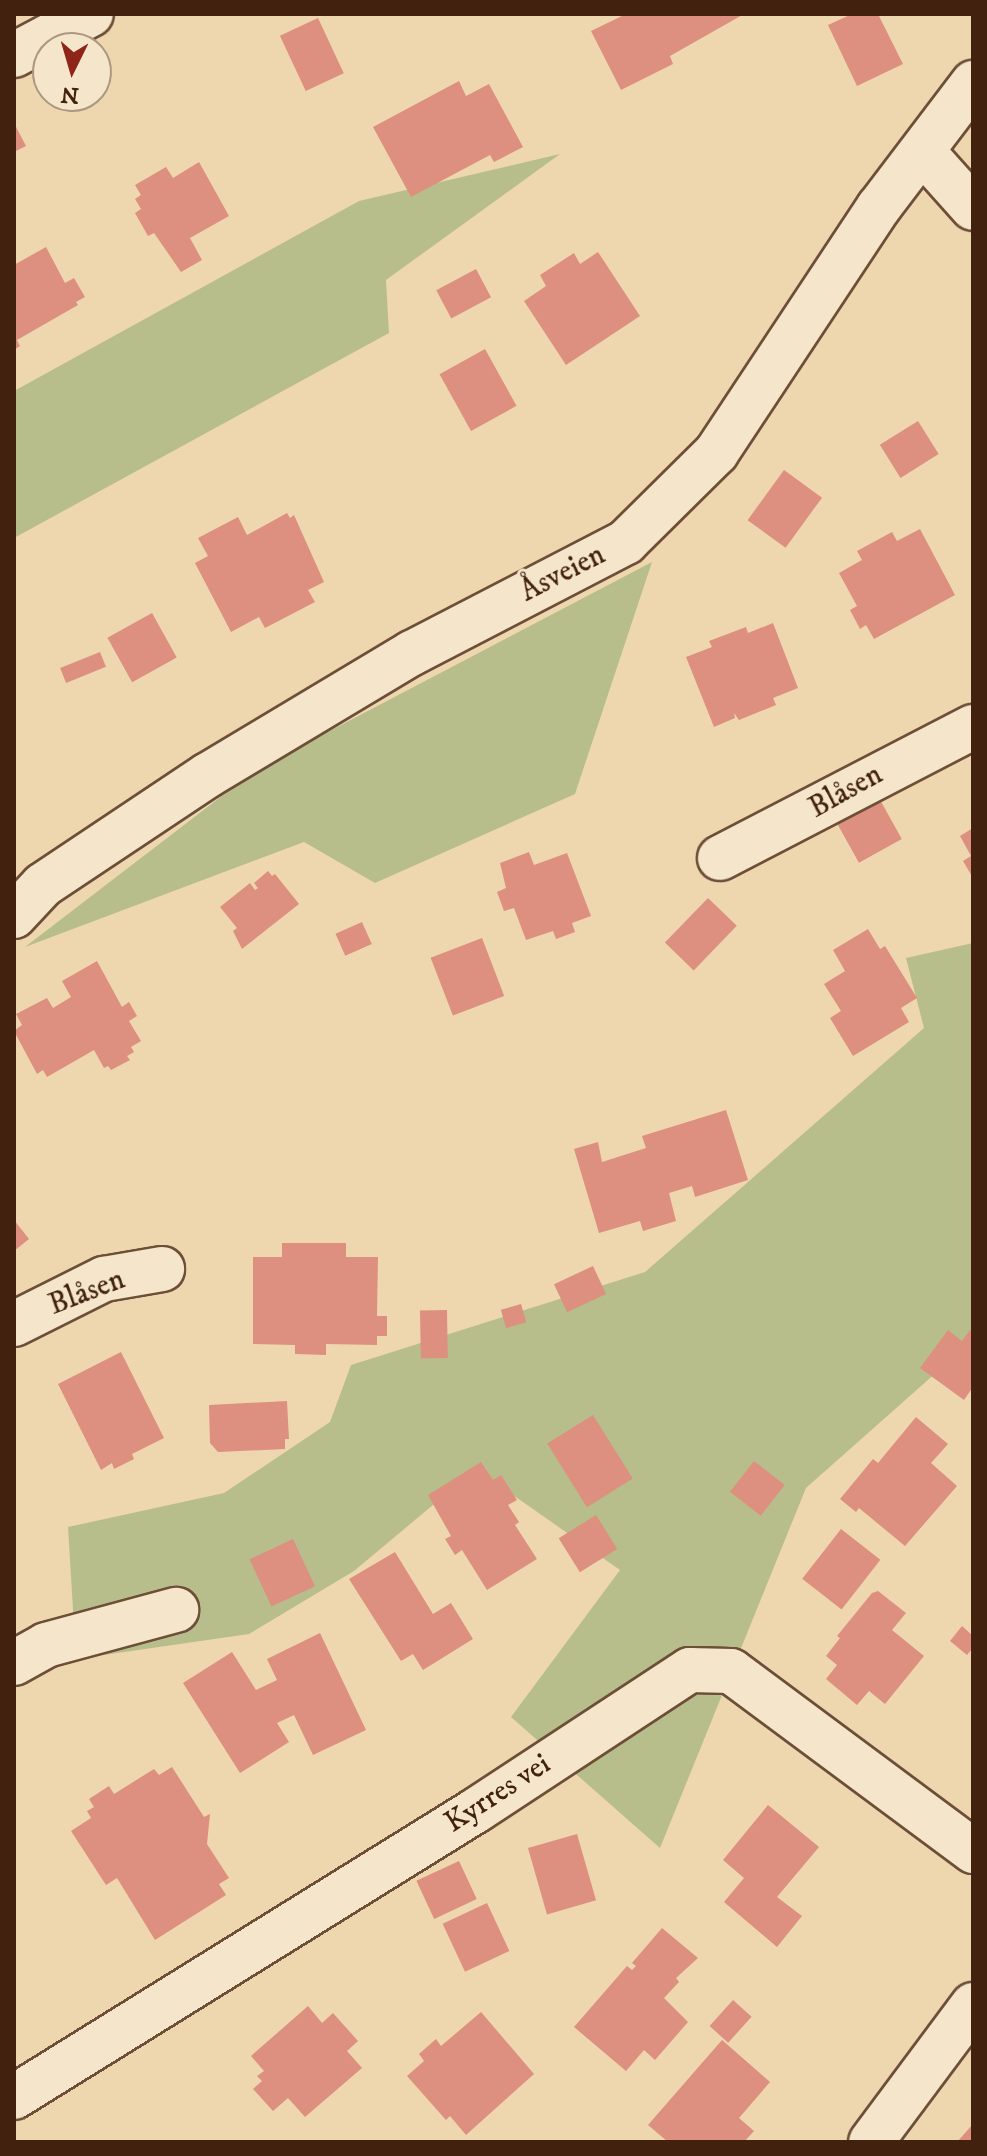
<!DOCTYPE html>
<html>
<head>
<meta charset="utf-8">
<style>
	body { margin:0 }
	#map { position:relative; width:987px; height:2156px; overflow:hidden; background:#eed7af; font-family:"IM FELL DW Pica",serif }
	div>[style] { position:absolute }
	.green>* { inset:0; background:#b8be8b }
	.building>* { inset:0; background:#dd8f80; transform-origin:0 0 }
	.roads { filter:drop-shadow(2px 0 #6d4e37) drop-shadow(-2px 0 #6d4e37) drop-shadow(0 2px #6d4e37) drop-shadow(0 -2px #6d4e37) }
	.street>* { height:44px; margin:-22px; padding:0 22px; transform-origin:22px; border-radius:22px; background:#f4e5cb }
	.secondary>* { height:44px; margin:-22px; padding:0 22px; transform-origin:22px; border-radius:22px; background:#f4e5cb }
	span { translate:-50% -50%; white-space:nowrap; text-align:center; line-height:1.15; -webkit-text-stroke:6px #f4e5cb; paint-order:stroke }
	.street-label { font-size:30px; color:#42210f }
	.frame { position:absolute; inset:0; border:16px solid #42210f; pointer-events:none }
	.north { position:absolute; left:32px; top:32px; width:80px; height:80px; box-sizing:border-box; background:#f4e5cb; border:2px solid #ad9780; border-radius:50%; rotate:185deg; font-size:22px; font-weight:700; line-height:32px; text-align:center; color:#42210f }
	.north::after { content:''; display:block; margin:auto; width:28px; height:36px; background:#8f2418; clip-path:polygon(50% 0,100% 100%,50% 72%,0 100%) }
</style>
</head>
<body>
<div id="map">
	<div class="green">
		<div style="clip-path:polygon(560px 154px,386px 280px,389px 333px,14px 538px,14px 391px,359px 201px)"></div>
		<div style="clip-path:polygon(652px 562px,575px 794px,375px 883px,304px 842px,25px 947px,257px 769px)"></div>
		<div style="clip-path:polygon(973px 943px,973px 1340px,806px 1488px,660px 1848px,511px 1717px,620px 1570px,476px 1469px,354px 1571px,249px 1634px,76px 1659px,68px 1527px,224px 1493px,330px 1422px,351px 1365px,645px 1272px,924px 1028px,906px 958px)"></div>
	</div>
	<div class="building">
		<div style="clip-path:polygon(626px 14px,744px 14px,670px 56px,673px 64px,621px 90px,591px 31px)"></div>
		<div style="clip-path:polygon(852px 14px,878px 14px,903px 64px,857px 86px,828px 25px)"></div>
		<div style="left:318px;top:18px;width:61px;height:42px;rotate:65deg"></div>
		<div style="clip-path:polygon(459px 81px,466px 96px,489px 84px,523px 147px,494px 162px,490px 155px,411px 197px,373px 127px)"></div>
		<div style="clip-path:polygon(14px 123px,26px 146px,14px 152px)"></div>
		<div style="clip-path:polygon(199px 162px,229px 216px,190px 238px,202px 260px,181px 272px,154px 233px,148px 236px,135px 213px,141px 209px,135px 199px,141px 195px,135px 185px,166px 167px,173px 178px)"></div>
		<div style="clip-path:polygon(46px 247px,65px 283px,74px 278px,85px 297px,76px 302px,78px 305px,17px 340px,20px 346px,14px 350px,14px 265px)"></div>
		<div style="clip-path:polygon(598px 252px,640px 316px,566px 365px,524px 301px,546px 286px,540px 275px,574px 253px,580px 264px)"></div>
		<div style="left:476px;top:269px;width:32px;height:45px;rotate:62deg"></div>
		<div style="left:485px;top:349px;width:65px;height:52px;rotate:61deg"></div>
		<div style="left:918px;top:421px;width:39px;height:45px;rotate:58deg"></div>
		<div style="left:784px;top:470px;width:47px;height:62px;rotate:36deg"></div>
		<div style="clip-path:polygon(287px 513px,290px 518px,294px 515px,324px 582px,308px 590px,315px 602px,265px 628px,259px 617px,231px 632px,195px 563px,208px 556px,198px 538px,238px 517px,247px 535px)"></div>
		<div style="clip-path:polygon(920px 529px,955px 595px,874px 639px,866px 625px,860px 629px,850px 610px,857px 606px,839px 573px,862px 560px,857px 551px,892px 532px,897px 541px)"></div>
		<div style="left:152px;top:613px;width:51px;height:51px;rotate:61deg"></div>
		<div style="clip-path:polygon(773px 623px,798px 688px,773px 698px,776px 705px,739px 720px,734px 713px,735px 718px,714px 727px,686px 657px,712px 647px,709px 641px,746px 627px,748px 633px)"></div>
		<div style="left:100px;top:652px;width:16px;height:43px;rotate:68deg"></div>
		<div style="left:879px;top:798px;width:47px;height:49px;rotate:61deg"></div>
		<div style="clip-path:polygon(973px 828px,973px 878px,963px 861px,971px 856px,960px 836px)"></div>
		<div style="clip-path:polygon(529px 852px,534px 865px,567px 853px,591px 916px,572px 923px,575px 932px,556px 939px,553px 931px,526px 940px,514px 908px,504px 911px,497px 892px,506px 888px,500px 863px)"></div>
		<div style="clip-path:polygon(268px 871px,272px 876px,275px 874px,299px 904px,242px 949px,233px 931px,237px 928px,220px 907px,250px 883px,255px 890px,258px 888px,254px 883px)"></div>
		<div style="left:708px;top:898px;width:40px;height:62px;rotate:44deg"></div>
		<div style="left:362px;top:922px;width:24px;height:29px;rotate:66deg"></div>
		<div style="clip-path:polygon(868px 929px,880px 949px,885px 946px,917px 998px,901px 1008px,909px 1022px,853px 1056px,830px 1018px,841px 1011px,824px 984px,845px 971px,833px 950px)"></div>
		<div style="left:482px;top:938px;width:62px;height:55px;rotate:69deg"></div>
		<div style="clip-path:polygon(97px 961px,122px 1007px,129px 1002px,137px 1016px,129px 1021px,141px 1041px,131px 1047px,134px 1052px,127px 1056px,130px 1060px,111px 1070px,108px 1066px,104px 1068px,94px 1050px,47px 1077px,43px 1070px,37px 1074px,14px 1031px,22px 1025px,16px 1014px,47px 998px,53px 1008px,71px 997px,62px 981px)"></div>
		<div style="clip-path:polygon(726px 1110px,748px 1180px,695px 1197px,692px 1186px,669px 1193px,676px 1221px,643px 1231px,640px 1221px,599px 1233px,574px 1149px,598px 1142px,602px 1162px,646px 1148px,642px 1136px)"></div>
		<div style="clip-path:polygon(14px 1220px,29px 1239px,14px 1251px)"></div>
		<div style="clip-path:polygon(282px 1243px,346px 1243px,346px 1257px,378px 1257px,377px 1316px,387px 1316px,387px 1336px,377px 1336px,377px 1345px,326px 1344px,326px 1355px,295px 1354px,295px 1345px,253px 1344px,253px 1257px,282px 1257px)"></div>
		<div style="left:593px;top:1266px;width:31px;height:43px;rotate:65deg"></div>
		<div style="left:521px;top:1304px;width:19px;height:21px;rotate:74deg"></div>
		<div style="left:447px;top:1310px;width:48px;height:27px;rotate:89deg"></div>
		<div style="clip-path:polygon(948px 1330px,962px 1341px,970px 1330px,973px 1332px,973px 1387px,964px 1400px,920px 1368px)"></div>
		<div style="clip-path:polygon(121px 1352px,164px 1438px,132px 1454px,134px 1459px,114px 1469px,112px 1463px,101px 1470px,58px 1384px)"></div>
		<div style="clip-path:polygon(287px 1401px,289px 1439px,285px 1439px,285px 1449px,218px 1452px,210px 1443px,209px 1405px)"></div>
		<div style="left:593px;top:1415px;width:75px;height:54px;rotate:58deg"></div>
		<div style="clip-path:polygon(916px 1417px,948px 1444px,931px 1463px,957px 1486px,905px 1546px,859px 1508px,856px 1512px,840px 1499px,873px 1459px,878px 1463px)"></div>
		<div style="left:754px;top:1461px;width:39px;height:39px;rotate:38deg"></div>
		<div style="clip-path:polygon(481px 1462px,493px 1480px,501px 1475px,517px 1500px,508px 1505px,519px 1522px,515px 1525px,537px 1559px,487px 1590px,462px 1550px,455px 1555px,445px 1539px,451px 1536px,428px 1495px)"></div>
		<div style="left:596px;top:1515px;width:40px;height:44px;rotate:58deg"></div>
		<div style="left:841px;top:1529px;width:50px;height:63px;rotate:38deg"></div>
		<div style="left:293px;top:1539px;width:52px;height:48px;rotate:65deg"></div>
		<div style="clip-path:polygon(395px 1552px,433px 1614px,451px 1603px,473px 1639px,423px 1670px,413px 1654px,401px 1661px,349px 1579px)"></div>
		<div style="clip-path:polygon(878px 1591px,906px 1613px,892px 1630px,924px 1656px,885px 1704px,869px 1691px,857px 1705px,826px 1679px,837px 1665px,826px 1656px,840px 1638px,837px 1636px,872px 1593px)"></div>
		<div style="clip-path:polygon(962px 1626px,973px 1636px,973px 1648px,967px 1655px,950px 1641px)"></div>
		<div style="clip-path:polygon(320px 1633px,366px 1730px,313px 1755px,294px 1715px,277px 1723px,289px 1742px,240px 1773px,183px 1683px,232px 1652px,256px 1690px,277px 1680px,267px 1659px)"></div>
		<div style="clip-path:polygon(172px 1767px,204px 1817px,210px 1814px,207px 1844px,229px 1878px,219px 1884px,226px 1895px,155px 1940px,117px 1878px,106px 1885px,71px 1831px,91px 1818px,87px 1811px,94px 1807px,89px 1799px,109px 1786px,114px 1794px,154px 1769px,159px 1775px)"></div>
		<div style="clip-path:polygon(768px 1805px,819px 1847px,777px 1897px,802px 1916px,777px 1947px,724px 1902px,744px 1878px,723px 1860px)"></div>
		<div style="left:577px;top:1834px;width:69px;height:51px;rotate:74deg"></div>
		<div style="left:459px;top:1861px;width:42px;height:47px;rotate:65deg"></div>
		<div style="left:487px;top:1903px;width:53px;height:49px;rotate:65deg"></div>
		<div style="clip-path:polygon(662px 1928px,698px 1958px,676px 1978px,679px 1982px,664px 1998px,688px 2022px,655px 2060px,644px 2050px,626px 2071px,574px 2027px,627px 1966px,632px 1970px,636px 1966px,632px 1963px)"></div>
		<div style="left:733px;top:2000px;width:25px;height:35px;rotate:42deg"></div>
		<div style="clip-path:polygon(308px 2006px,322px 2023px,333px 2013px,358px 2041px,347px 2051px,362px 2068px,305px 2117px,288px 2098px,273px 2111px,253px 2089px,262px 2081px,257px 2076px,264px 2071px,251px 2056px)"></div>
		<div style="clip-path:polygon(481px 2012px,534px 2074px,466px 2135px,450px 2116px,446px 2120px,407px 2076px,424px 2061px,419px 2054px,436px 2039px,441px 2046px)"></div>
		<div style="clip-path:polygon(722px 2040px,770px 2082px,739px 2118px,754px 2131px,744px 2142px,668px 2142px,648px 2125px)"></div>
		<div style="clip-path:polygon(973px 2124px,973px 2142px,957px 2142px)"></div>
	</div>
	<div class="roads">
		<div class="street">
			<div style="left:14px;top:55px;width:87px;rotate:-28deg"></div>
			<div style="left:923px;top:152px;width:75px;rotate:48.2deg"></div>
			<div style="left:720px;top:858px;width:285px;rotate:-27.4deg"></div>
			<div style="left:14px;top:916px;width:42px;rotate:-46.9deg"></div>
			<div style="left:43px;top:885px;width:198px;rotate:-33.7deg"></div>
			<div style="left:208px;top:775px;width:238px;rotate:-30.9deg"></div>
			<div style="left:412px;top:653px;width:241px;rotate:-27.4deg"></div>
			<div style="left:626px;top:542px;width:127px;rotate:-44.7deg"></div>
			<div style="left:716px;top:453px;width:295px;rotate:-56.5deg"></div>
			<div style="left:879px;top:207px;width:156px;rotate:-52.8deg"></div>
			<div style="left:14px;top:1324px;width:101px;rotate:-26.6deg"></div>
			<div style="left:104px;top:1279px;width:59px;rotate:-9.8deg"></div>
			<div style="left:14px;top:1663px;width:37px;rotate:-29deg"></div>
			<div style="left:46px;top:1645px;width:135px;rotate:-15.1deg"></div>
			<div style="left:14px;top:2097px;width:543px;rotate:-31.82deg"></div>
			<div style="left:475px;top:1811px;width:257px;rotate:-33.3deg"></div>
			<div style="left:690px;top:1670px;width:41px;rotate:1.4deg"></div>
			<div style="left:731px;top:1671px;width:302px;rotate:36.6deg"></div>
		</div>
		<div class="secondary">
			<div style="left:871px;top:2142px;width:171px;rotate:-53.3deg"></div>
		</div>
	</div>
	<div class="street-label">
		<span style="left:563px;top:574px;rotate:-27deg">Åsveien</span>
		<span style="left:846px;top:792px;rotate:-29deg">Blåsen</span>
		<span style="left:87px;top:1293px;rotate:-21deg">Blåsen</span>
		<span style="left:498px;top:1794px;rotate:-33deg">Kyrres vei</span>
	</div>
	<div class="frame"></div>
	<div class="north">N</div>
</div>
</body>
</html>
